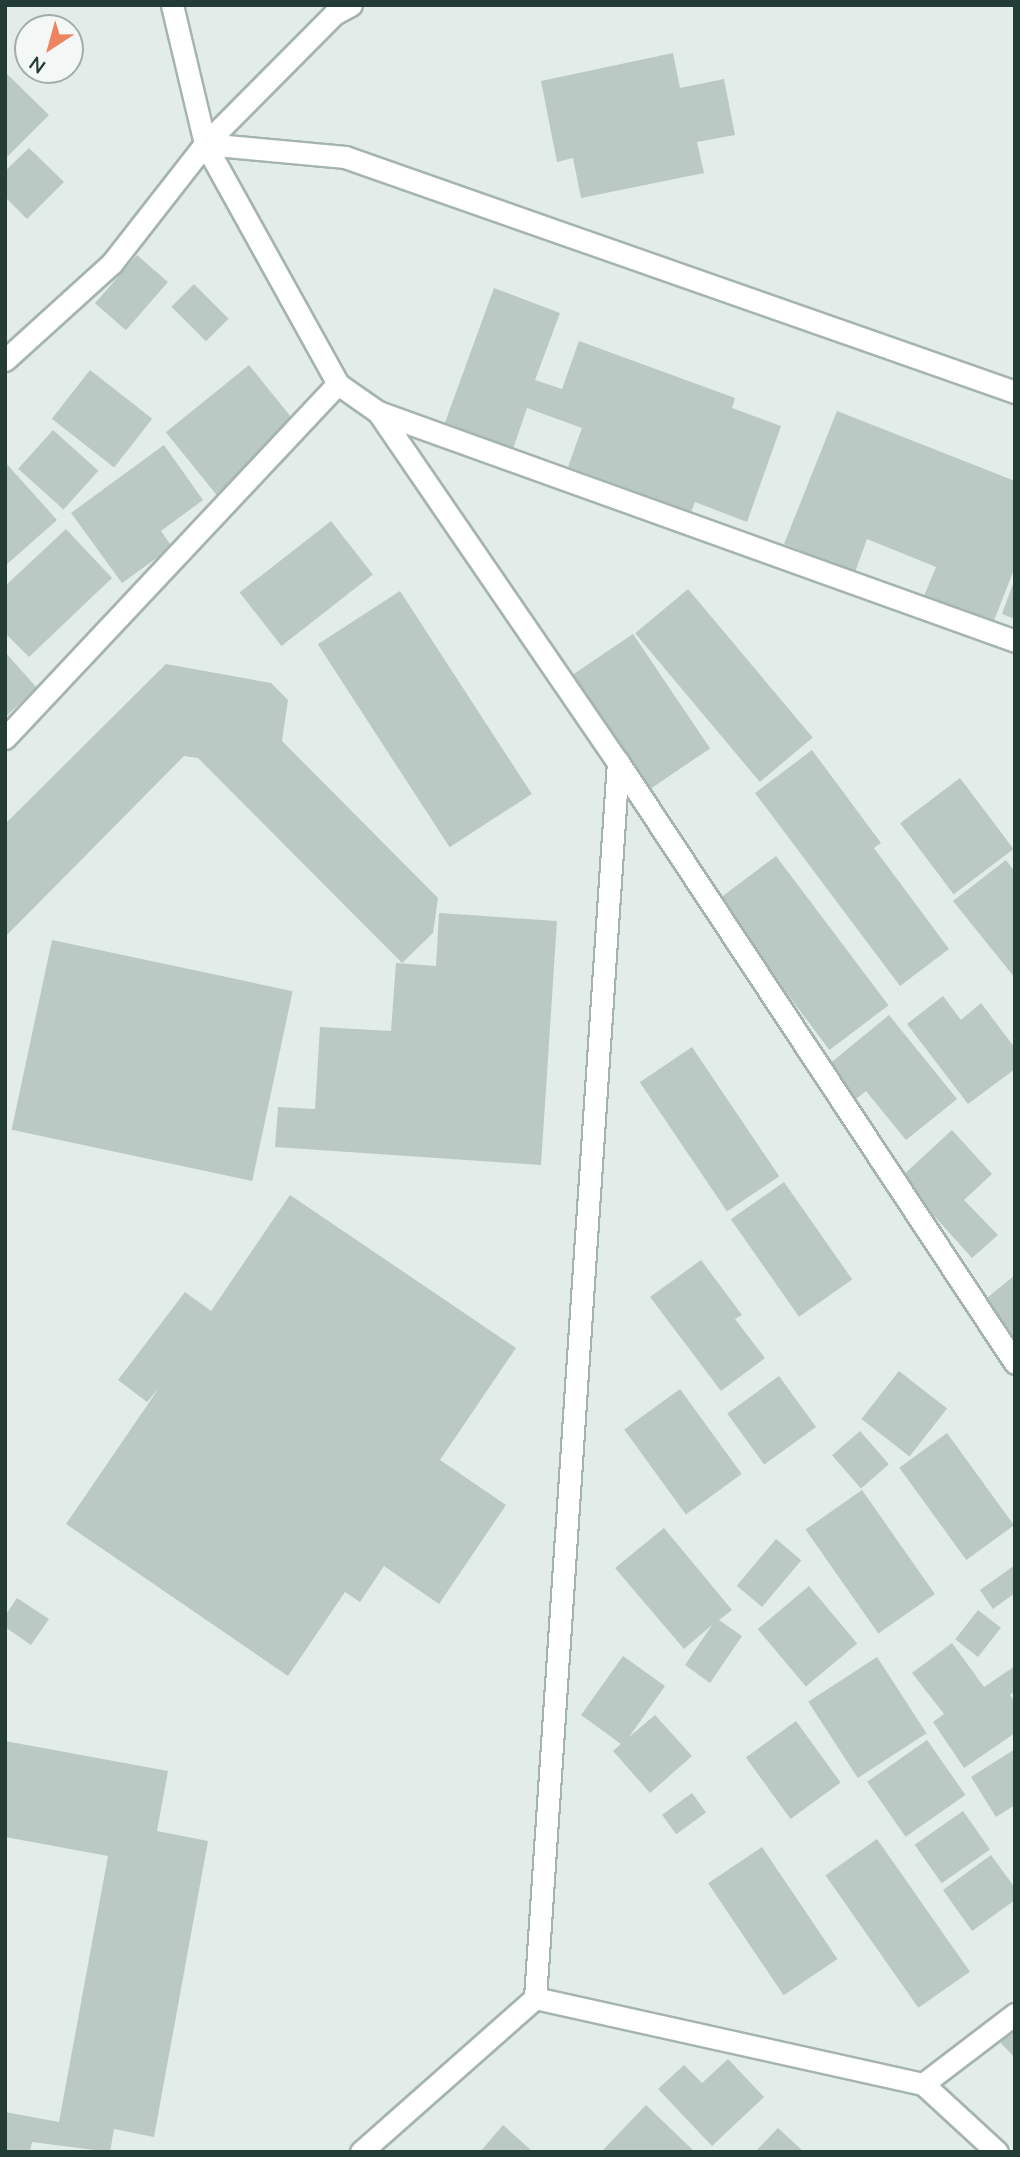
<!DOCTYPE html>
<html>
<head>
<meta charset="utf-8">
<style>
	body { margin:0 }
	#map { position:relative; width:1020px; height:2157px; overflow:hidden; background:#e2ece8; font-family:"Nunito Sans",sans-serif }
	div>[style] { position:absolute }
	.building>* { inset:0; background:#bbc9c4; transform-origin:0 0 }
	.roads { filter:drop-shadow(2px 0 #a5b4af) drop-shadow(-2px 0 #a5b4af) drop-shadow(0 2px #a5b4af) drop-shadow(0 -2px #a5b4af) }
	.street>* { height:21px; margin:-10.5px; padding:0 10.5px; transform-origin:10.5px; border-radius:10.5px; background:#fff }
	span { translate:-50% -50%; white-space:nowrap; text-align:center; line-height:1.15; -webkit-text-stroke:5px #f3f8f6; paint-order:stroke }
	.frame { position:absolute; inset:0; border:7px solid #233c36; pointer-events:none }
	.north { position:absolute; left:14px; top:14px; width:70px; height:70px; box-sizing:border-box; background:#f3f8f6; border:2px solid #a0ada9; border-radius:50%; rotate:216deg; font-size:19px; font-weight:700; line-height:28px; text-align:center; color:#233c36 }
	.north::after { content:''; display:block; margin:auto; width:24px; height:32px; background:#ec8460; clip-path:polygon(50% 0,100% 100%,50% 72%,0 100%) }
</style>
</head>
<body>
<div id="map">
	<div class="building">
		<div style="clip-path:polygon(673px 53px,680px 88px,724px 79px,735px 135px,697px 142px,704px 173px,581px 198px,573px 158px,557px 162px,541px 81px)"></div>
		<div style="clip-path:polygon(5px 72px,49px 115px,5px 159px)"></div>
		<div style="clip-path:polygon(29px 148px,64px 182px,27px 219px,5px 197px,5px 171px)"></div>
		<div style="left:137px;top:255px;width:41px;height:64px;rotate:41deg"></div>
		<div style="left:194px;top:284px;width:49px;height:32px;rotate:45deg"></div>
		<div style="clip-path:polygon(494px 288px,560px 313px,535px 380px,562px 389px,579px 341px,735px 398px,732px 408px,781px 426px,747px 522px,695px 502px,685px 527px,631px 507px,637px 492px,568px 467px,582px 428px,527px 408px,512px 452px,443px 428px)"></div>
		<div style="left:249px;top:365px;width:90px;height:107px;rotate:51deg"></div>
		<div style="left:90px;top:370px;width:79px;height:62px;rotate:38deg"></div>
		<div style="clip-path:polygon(837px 411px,1015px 481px,1015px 567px,993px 623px,924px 596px,936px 567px,867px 539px,855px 572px,784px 544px)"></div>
		<div style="left:53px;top:430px;width:61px;height:52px;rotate:42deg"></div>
		<div style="clip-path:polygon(164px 445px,203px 500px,161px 531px,172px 547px,122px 583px,71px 513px)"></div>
		<div style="clip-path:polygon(5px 462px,57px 520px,5px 566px)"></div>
		<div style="left:331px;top:521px;width:68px;height:116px;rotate:52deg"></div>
		<div style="clip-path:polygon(66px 529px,112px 578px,29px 657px,5px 633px,5px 586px)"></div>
		<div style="clip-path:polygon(1014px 581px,1015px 581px,1015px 619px,1002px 614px)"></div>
		<div style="left:688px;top:589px;width:194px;height:69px;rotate:50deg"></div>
		<div style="left:400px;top:591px;width:242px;height:98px;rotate:57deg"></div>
		<div style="left:633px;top:634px;width:138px;height:80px;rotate:56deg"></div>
		<div style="clip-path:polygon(5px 652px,37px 688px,5px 717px)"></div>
		<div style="clip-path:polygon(166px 664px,271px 683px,288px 700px,282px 741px,438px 898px,433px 933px,402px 963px,198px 758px,184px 756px,5px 937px,5px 824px)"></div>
		<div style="clip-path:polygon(812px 750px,881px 843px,874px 848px,949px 949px,900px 986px,755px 793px)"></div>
		<div style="left:960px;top:778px;width:89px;height:75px;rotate:53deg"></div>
		<div style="left:776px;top:856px;width:187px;height:74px;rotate:53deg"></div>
		<div style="clip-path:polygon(1006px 860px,1015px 872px,1015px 978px,953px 901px)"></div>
		<div style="clip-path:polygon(439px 913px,557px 921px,541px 1165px,275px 1147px,278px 1107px,315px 1109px,320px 1027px,391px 1031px,396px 963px,436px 966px)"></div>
		<div style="left:52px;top:940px;width:246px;height:194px;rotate:12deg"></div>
		<div style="clip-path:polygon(943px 996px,961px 1020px,981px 1003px,1015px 1048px,1015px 1069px,968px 1104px,907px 1024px)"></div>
		<div style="clip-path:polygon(889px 1015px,957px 1099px,906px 1140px,866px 1091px,856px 1099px,828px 1065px)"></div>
		<div style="left:692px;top:1047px;width:156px;height:63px;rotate:56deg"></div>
		<div style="clip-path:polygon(952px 1130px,992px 1174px,964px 1200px,998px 1235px,972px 1258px,900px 1178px)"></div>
		<div style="left:784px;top:1182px;width:119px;height:65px;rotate:55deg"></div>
		<div style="clip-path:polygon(290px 1195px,516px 1348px,440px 1460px,506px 1505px,439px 1604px,384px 1566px,360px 1602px,345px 1592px,288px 1676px,66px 1524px,159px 1388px,147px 1402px,118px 1380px,185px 1292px,211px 1311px)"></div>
		<div style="clip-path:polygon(701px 1260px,742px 1315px,735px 1319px,765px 1358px,721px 1391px,650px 1297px)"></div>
		<div style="clip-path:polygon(1015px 1275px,1015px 1340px,982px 1302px)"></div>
		<div style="left:899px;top:1371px;width:61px;height:61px;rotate:38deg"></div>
		<div style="left:779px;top:1376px;width:63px;height:64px;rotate:54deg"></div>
		<div style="left:680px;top:1389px;width:105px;height:69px;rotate:54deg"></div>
		<div style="left:860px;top:1431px;width:44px;height:37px;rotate:49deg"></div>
		<div style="left:947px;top:1433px;width:114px;height:59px;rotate:54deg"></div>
		<div style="left:862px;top:1490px;width:127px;height:69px;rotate:55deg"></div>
		<div style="clip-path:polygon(664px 1528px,732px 1610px,719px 1620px,742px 1636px,710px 1683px,685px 1665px,712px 1625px,684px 1649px,615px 1568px)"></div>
		<div style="left:776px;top:1539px;width:33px;height:61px;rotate:40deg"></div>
		<div style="clip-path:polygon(1015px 1565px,1015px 1593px,993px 1609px,980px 1590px)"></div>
		<div style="left:809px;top:1586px;width:75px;height:67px;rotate:50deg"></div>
		<div style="clip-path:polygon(17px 1598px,49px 1619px,31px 1645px,5px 1627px,5px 1616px)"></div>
		<div style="left:978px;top:1610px;width:29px;height:37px;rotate:38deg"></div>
		<div style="clip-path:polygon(952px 1643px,984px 1687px,1015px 1666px,1015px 1691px,1010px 1695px,1015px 1702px,1015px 1733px,964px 1768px,933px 1722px,944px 1714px,912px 1673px)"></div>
		<div style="clip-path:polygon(623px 1656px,665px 1686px,629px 1737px,655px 1715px,692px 1756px,650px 1793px,613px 1751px,621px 1744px,581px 1715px)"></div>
		<div style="left:877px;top:1657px;width:91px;height:82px;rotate:57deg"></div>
		<div style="left:796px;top:1721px;width:76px;height:62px;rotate:54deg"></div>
		<div style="left:927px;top:1740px;width:67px;height:73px;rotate:55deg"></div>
		<div style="clip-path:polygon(5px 1741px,168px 1771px,157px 1831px,208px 1841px,154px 2137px,114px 2129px,110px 2152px,32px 2142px,30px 2152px,5px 2152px,5px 2112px,59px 2122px,108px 1856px,5px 1837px)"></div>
		<div style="clip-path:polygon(1015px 1749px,1015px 1805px,996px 1817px,971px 1777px)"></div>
		<div style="left:692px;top:1793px;width:24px;height:37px;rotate:54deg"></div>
		<div style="left:963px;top:1811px;width:47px;height:59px;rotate:55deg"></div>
		<div style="left:877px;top:1839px;width:162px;height:63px;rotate:55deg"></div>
		<div style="left:762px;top:1847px;width:135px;height:65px;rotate:56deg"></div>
		<div style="clip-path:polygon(991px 1855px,1015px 1888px,1015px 1900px,972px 1931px,943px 1890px)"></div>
		<div style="clip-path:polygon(1015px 2026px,1015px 2058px,999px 2041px)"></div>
		<div style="clip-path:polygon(728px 2059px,764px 2097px,712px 2146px,658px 2089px,684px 2065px,702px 2083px)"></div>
		<div style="clip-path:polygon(646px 2105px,695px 2152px,601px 2152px)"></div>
		<div style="clip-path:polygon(503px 2125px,533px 2152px,480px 2152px)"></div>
		<div style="clip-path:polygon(778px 2128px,804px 2152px,755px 2152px)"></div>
	</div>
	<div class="roads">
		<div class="street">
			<div style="left:172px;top:5px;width:143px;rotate:76.6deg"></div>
			<div style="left:205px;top:144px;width:274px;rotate:61deg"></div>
			<div style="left:338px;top:384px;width:49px;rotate:35deg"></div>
			<div style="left:378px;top:412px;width:424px;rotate:55.6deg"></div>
			<div style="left:618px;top:762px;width:720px;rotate:56.55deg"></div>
			<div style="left:205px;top:144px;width:141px;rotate:5.3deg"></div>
			<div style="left:345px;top:157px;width:710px;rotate:19.33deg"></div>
			<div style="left:5px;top:360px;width:144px;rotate:-42.2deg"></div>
			<div style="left:112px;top:263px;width:151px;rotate:-52deg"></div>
			<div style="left:205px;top:144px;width:183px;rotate:-45.2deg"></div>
			<div style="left:334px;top:14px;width:19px;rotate:-28deg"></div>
			<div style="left:378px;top:412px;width:677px;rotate:19.77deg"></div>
			<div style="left:5px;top:738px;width:486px;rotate:-46.8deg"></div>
			<div style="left:535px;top:1998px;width:397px;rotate:12.5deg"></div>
			<div style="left:361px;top:2152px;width:232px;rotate:-41.5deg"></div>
			<div style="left:535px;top:1998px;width:1239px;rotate:-86.16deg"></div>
			<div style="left:997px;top:2152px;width:100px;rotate:-137.4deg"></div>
			<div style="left:923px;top:2084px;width:116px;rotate:-37.3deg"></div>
		</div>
	</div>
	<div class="frame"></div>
	<div class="north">N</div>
</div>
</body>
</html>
